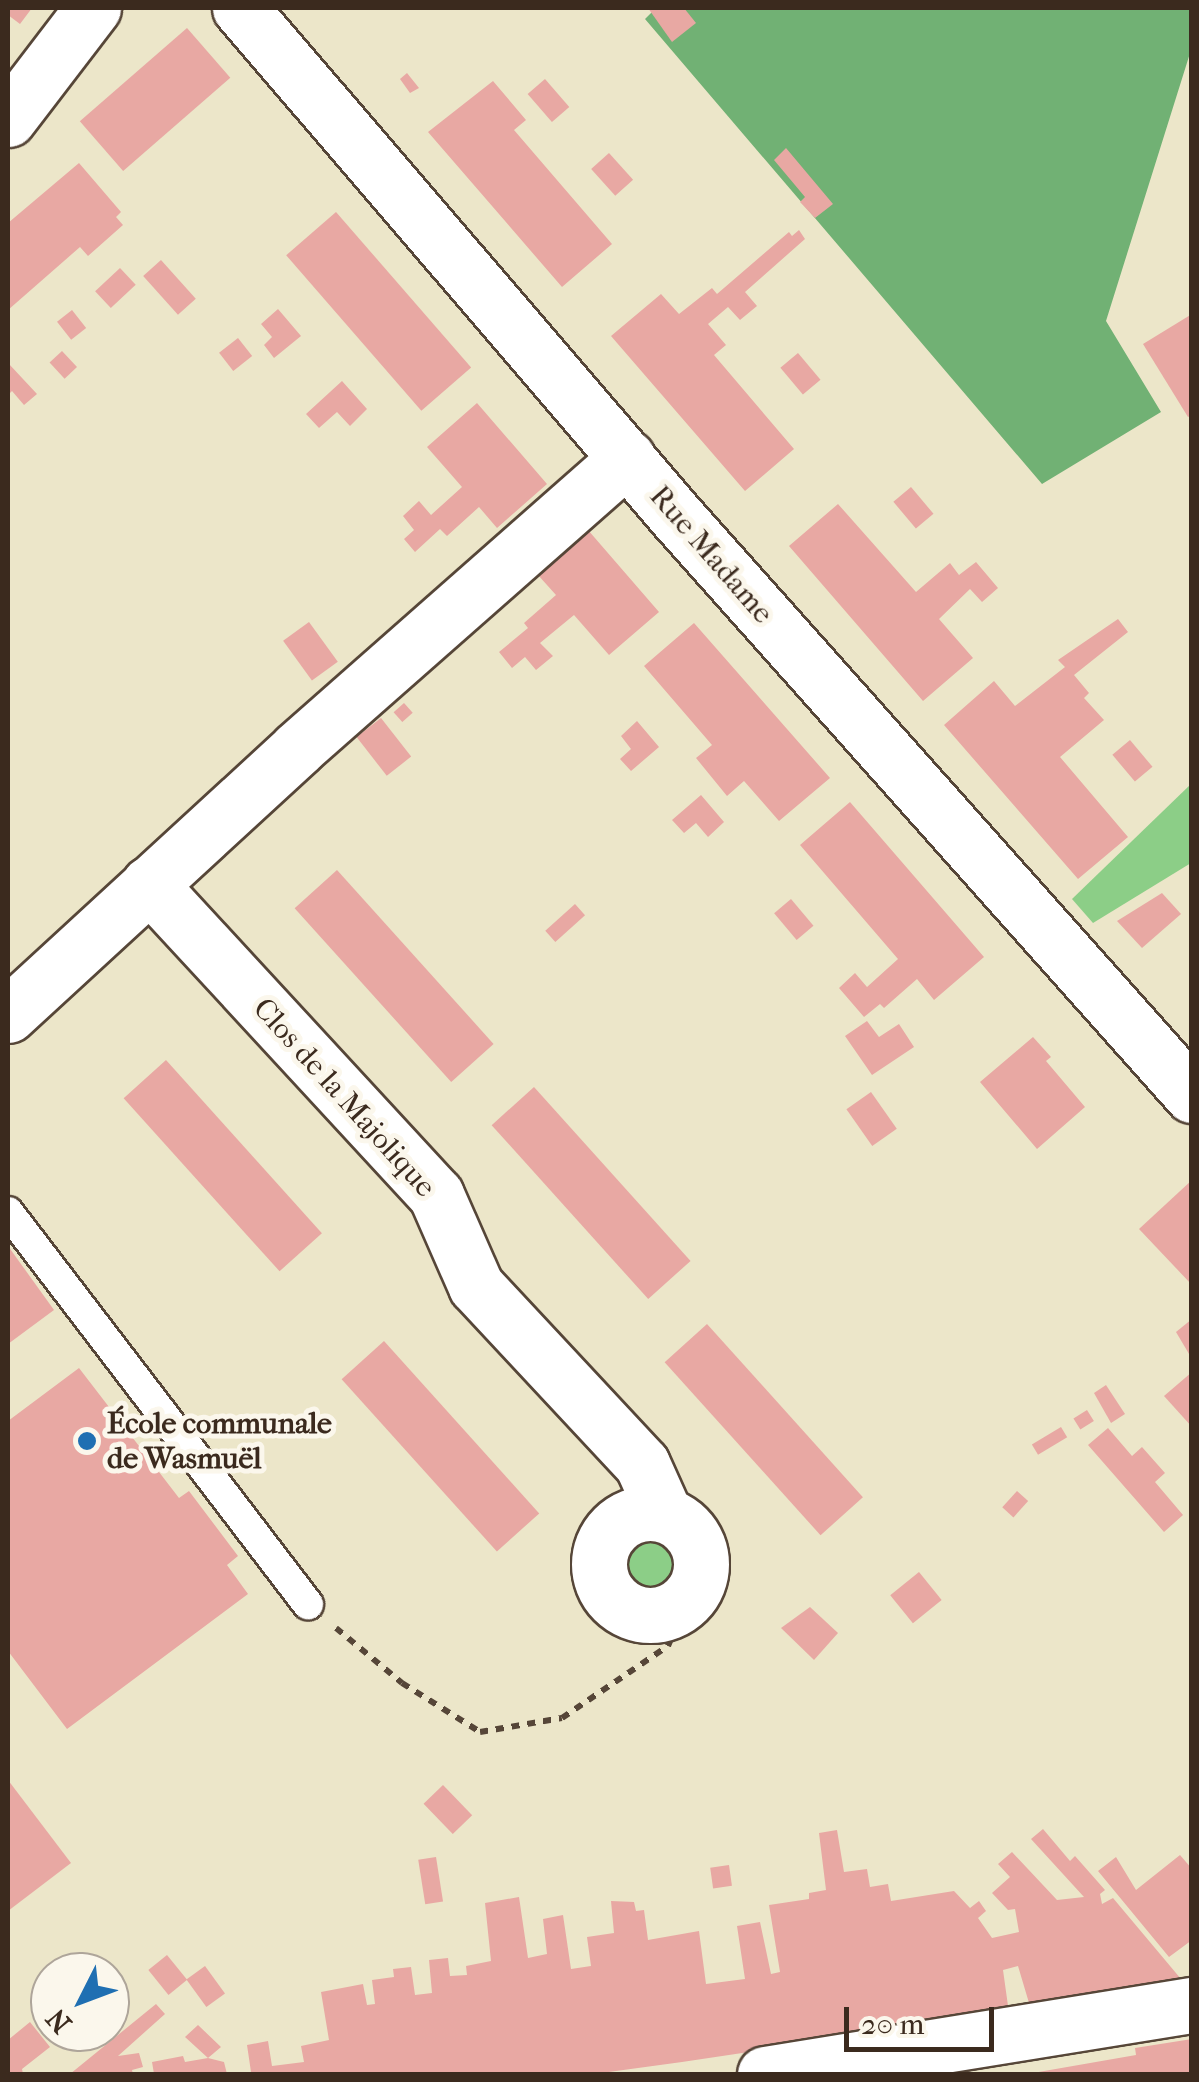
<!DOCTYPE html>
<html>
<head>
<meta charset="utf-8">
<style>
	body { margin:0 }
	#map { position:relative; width:1199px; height:2082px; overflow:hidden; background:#ece6c9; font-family:"IM FELL French Canon",serif }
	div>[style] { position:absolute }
	.green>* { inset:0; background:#8cce87 }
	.round { border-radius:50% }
	.forest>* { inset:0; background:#71b174 }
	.building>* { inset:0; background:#e8a8a3; transform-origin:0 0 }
	.path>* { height:6px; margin-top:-3px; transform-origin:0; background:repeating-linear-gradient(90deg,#564638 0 8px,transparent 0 16px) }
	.roads { filter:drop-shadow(2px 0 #564638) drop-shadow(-2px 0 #564638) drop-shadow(0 2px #564638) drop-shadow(0 -2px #564638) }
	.service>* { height:30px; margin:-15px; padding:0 15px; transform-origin:15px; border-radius:15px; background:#fff }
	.minor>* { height:55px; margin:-27.5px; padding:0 27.5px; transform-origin:27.5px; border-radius:27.5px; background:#fff }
	.minor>.ring { margin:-27.5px; padding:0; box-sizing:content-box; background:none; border:55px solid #fff; border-radius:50% }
	.dots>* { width:28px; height:28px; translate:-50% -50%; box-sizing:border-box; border:5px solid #fbf7ec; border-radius:50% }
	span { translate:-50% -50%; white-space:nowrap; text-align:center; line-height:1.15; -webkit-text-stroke:10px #fbf7ec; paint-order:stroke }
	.street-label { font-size:30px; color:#3b2a1e }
	.poi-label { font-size:30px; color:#3b2a1e; font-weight:700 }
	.left { translate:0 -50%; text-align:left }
	.frame { position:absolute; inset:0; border:10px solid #3b2a1e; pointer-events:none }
	.north { position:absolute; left:30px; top:1952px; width:100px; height:100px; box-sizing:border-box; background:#fbf7ec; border:2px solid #aea59a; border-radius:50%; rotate:228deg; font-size:28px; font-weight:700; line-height:40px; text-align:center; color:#3b2a1e }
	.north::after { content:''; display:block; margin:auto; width:35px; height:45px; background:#1f6fb2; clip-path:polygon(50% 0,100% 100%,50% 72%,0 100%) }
	.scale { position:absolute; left:844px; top:2007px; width:150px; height:45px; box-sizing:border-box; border:5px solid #3b2a1e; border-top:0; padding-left:12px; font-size:30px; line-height:35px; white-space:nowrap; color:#3b2a1e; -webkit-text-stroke:8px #fbf7ec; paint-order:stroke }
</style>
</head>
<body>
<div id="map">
	<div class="green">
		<div style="clip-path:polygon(1191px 784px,1191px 863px,1093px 923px,1072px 899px)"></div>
		<div class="round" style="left:618px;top:1537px;width:58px;height:58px"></div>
	</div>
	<div class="forest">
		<div style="clip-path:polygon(656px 8px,1191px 8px,1191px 50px,1106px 321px,1161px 412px,1042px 484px,645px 19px)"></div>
	</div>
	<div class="building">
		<div style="clip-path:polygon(8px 8px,32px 8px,20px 24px,8px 15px)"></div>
		<div style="clip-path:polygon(648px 8px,684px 8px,696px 23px,672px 42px)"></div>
		<div style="left:187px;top:28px;width:66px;height:142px;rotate:49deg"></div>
		<div style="clip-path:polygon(407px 73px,419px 88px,410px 93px,400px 79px)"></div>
		<div style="left:545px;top:79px;width:37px;height:23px;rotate:49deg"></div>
		<div style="clip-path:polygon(493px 81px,526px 120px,514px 130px,612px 244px,562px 287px,428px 132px)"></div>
		<div style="clip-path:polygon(786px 148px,833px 204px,815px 218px,800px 202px,805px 197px,774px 160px)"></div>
		<div style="left:609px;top:153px;width:36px;height:24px;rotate:48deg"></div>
		<div style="clip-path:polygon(79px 163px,121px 212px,116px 217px,123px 225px,88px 256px,80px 247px,8px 310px,8px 223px)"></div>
		<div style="left:336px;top:212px;width:206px;height:66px;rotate:49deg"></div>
		<div style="clip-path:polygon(799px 230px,805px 239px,745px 292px,757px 306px,740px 320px,728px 307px,708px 324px,726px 345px,714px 355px,794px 449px,745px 491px,611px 336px,661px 294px,679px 314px,712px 288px,717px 294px,789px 232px,792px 236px)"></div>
		<div style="left:161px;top:260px;width:52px;height:24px;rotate:48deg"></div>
		<div style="left:120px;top:268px;width:23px;height:34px;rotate:47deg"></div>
		<div style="clip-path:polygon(278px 309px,301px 336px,274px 358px,264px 345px,272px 337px,261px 324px)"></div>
		<div style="left:72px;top:310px;width:23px;height:19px;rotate:52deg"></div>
		<div style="clip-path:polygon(1192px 314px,1192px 415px,1188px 417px,1143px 344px)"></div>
		<div style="left:238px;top:338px;width:23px;height:24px;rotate:52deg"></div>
		<div style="left:62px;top:351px;width:22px;height:17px;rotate:47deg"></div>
		<div style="left:798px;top:353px;width:35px;height:23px;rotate:50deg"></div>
		<div style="clip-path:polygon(9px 364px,37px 394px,24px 405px,12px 391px,8px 395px)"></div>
		<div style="clip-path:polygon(342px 381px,367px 409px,350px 426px,337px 412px,319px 428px,306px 414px)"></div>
		<div style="clip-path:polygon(477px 403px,547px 484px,497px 528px,479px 507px,447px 536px,440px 529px,415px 552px,404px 539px,414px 530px,403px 516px,419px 501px,431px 515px,462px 487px,427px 447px)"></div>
		<div style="left:911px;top:487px;width:35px;height:23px;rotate:50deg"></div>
		<div style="clip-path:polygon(838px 504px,916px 592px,950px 563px,959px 575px,976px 562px,998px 588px,982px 602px,970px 589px,939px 619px,973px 658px,923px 701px,789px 546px)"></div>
		<div style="clip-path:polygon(588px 530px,659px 612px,609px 655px,574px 615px,540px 643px,553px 656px,536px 670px,525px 657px,512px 668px,499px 652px,528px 628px,524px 623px,556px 595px,538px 575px)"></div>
		<div style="clip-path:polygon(1118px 619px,1128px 632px,1074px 675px,1089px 693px,1084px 698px,1104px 720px,1060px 757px,1128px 837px,1078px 879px,944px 725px,994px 681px,1015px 706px,1065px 667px,1058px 660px)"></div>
		<div style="left:309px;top:622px;width:49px;height:32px;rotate:54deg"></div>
		<div style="clip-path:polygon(694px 623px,830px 778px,779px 821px,744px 781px,727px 796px,696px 758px,712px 745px,644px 666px)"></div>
		<div style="left:404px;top:703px;width:13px;height:14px;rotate:48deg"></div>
		<div style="left:381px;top:718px;width:49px;height:31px;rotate:52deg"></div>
		<div style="clip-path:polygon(637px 721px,659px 747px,631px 771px,620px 759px,631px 749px,621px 736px)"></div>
		<div style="left:1130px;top:740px;width:35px;height:23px;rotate:50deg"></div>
		<div style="clip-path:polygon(701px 795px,724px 822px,708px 837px,696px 823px,684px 833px,672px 820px)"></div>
		<div style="clip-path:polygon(850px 802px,984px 957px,934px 1000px,917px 979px,884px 1008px,880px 1004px,864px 1017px,839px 988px,855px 973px,867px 987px,898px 959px,800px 845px)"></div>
		<div style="left:337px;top:870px;width:234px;height:57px;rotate:48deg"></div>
		<div style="clip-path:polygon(1162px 893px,1181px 914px,1142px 948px,1117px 921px)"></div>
		<div style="left:791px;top:899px;width:35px;height:22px;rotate:50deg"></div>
		<div style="left:575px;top:904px;width:15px;height:40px;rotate:48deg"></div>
		<div style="clip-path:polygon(867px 1021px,879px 1037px,899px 1024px,914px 1047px,872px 1075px,845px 1036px)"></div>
		<div style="clip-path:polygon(1033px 1037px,1051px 1057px,1046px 1061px,1085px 1107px,1037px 1149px,980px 1082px)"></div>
		<div style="left:166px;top:1060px;width:233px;height:57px;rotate:48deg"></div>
		<div style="left:534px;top:1087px;width:234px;height:57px;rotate:48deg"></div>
		<div style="left:871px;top:1092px;width:45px;height:30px;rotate:55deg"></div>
		<div style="clip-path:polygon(1192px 1180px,1192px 1285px,1139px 1229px)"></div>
		<div style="clip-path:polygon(8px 1246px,54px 1310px,8px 1344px)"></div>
		<div style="clip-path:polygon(1192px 1319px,1192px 1359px,1176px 1332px)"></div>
		<div style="left:707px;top:1324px;width:233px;height:57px;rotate:48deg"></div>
		<div style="left:384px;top:1341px;width:232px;height:57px;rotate:48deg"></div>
		<div style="clip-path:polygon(79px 1368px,179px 1498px,189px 1491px,238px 1556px,227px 1565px,248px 1594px,67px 1729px,8px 1651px,8px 1421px)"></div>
		<div style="clip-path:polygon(1192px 1372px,1192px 1427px,1164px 1396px)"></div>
		<div style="clip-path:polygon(1106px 1385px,1125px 1414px,1111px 1423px,1094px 1393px)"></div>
		<div style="left:1087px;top:1410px;width:13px;height:16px;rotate:58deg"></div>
		<div style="left:1061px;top:1427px;width:12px;height:34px;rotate:59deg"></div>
		<div style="clip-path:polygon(1108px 1428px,1132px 1456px,1142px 1447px,1165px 1473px,1155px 1482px,1183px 1515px,1164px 1532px,1088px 1445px)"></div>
		<div style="left:1017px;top:1491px;width:15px;height:22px;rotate:42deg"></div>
		<div style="left:919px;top:1572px;width:36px;height:37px;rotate:51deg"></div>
		<div style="clip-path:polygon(810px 1607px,838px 1633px,814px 1660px,781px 1628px)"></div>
		<div style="clip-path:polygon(8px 1780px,71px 1863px,8px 1911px)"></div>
		<div style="left:443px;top:1785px;width:42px;height:27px;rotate:46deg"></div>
		<div style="clip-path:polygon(1043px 1829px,1070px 1861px,1075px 1856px,1105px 1890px,1100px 1894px,1102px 1904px,1113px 1898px,1186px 1985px,1032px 2013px,1018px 1966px,1003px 1970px,1009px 2013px,682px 2062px,594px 2074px,251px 2072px,247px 2045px,268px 2041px,272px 2066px,304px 2062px,301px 2046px,329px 2040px,321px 1992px,363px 1984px,367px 2005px,375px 2004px,372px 1980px,394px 1977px,393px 1969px,411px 1967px,415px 1995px,432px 1993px,429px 1960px,448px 1958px,450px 1976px,467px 1975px,466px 1966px,491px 1961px,485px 1903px,519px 1897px,528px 1958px,547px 1954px,543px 1919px,563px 1915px,571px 1969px,591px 1966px,587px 1937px,614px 1933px,611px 1901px,634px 1902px,636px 1911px,644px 1910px,648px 1940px,699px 1931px,706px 1984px,745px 1979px,737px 1926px,760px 1922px,771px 1974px,780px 1972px,769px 1905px,809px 1899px,809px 1893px,826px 1890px,819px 1833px,837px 1830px,844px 1872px,867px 1869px,870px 1887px,888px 1884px,891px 1901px,954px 1891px,970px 1908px,979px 1901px,986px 1911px,978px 1918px,992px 1938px,1019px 1932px,1015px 1909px,1008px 1910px,992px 1893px,1010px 1877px,998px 1864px,1012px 1852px,1057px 1900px,1084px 1897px,1031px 1839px)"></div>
		<div style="clip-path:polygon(1180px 1855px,1192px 1869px,1192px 1940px,1169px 1957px,1098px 1871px,1116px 1857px,1136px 1890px)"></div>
		<div style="left:436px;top:1857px;width:45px;height:18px;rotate:81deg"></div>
		<div style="left:729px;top:1865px;width:21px;height:19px;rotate:82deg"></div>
		<div style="left:167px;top:1955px;width:32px;height:24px;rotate:51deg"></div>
		<div style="left:205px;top:1966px;width:34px;height:23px;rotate:54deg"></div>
		<div style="clip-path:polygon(156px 2004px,165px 2014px,118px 2056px,139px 2053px,143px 2067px,132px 2070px,133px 2074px,70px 2074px)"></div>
		<div style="clip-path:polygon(30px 2022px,50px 2047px,22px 2069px,23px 2074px,8px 2074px,8px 2040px)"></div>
		<div style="clip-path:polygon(198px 2025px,221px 2047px,208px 2058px,224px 2062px,227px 2074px,154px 2074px,152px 2062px,183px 2056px,185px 2062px,208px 2058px,185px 2037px)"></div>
		<div style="clip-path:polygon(1192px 2039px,1192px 2074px,1027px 2074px,1136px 2055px,1135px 2048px)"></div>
	</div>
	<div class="path">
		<div style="left:336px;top:1628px;width:86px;rotate:39.8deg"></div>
		<div style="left:402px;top:1683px;width:92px;rotate:32.1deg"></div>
		<div style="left:480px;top:1732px;width:83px;rotate:-9.7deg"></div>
		<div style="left:562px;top:1718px;width:128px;rotate:-34.2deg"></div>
		<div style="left:668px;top:1646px;width:50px;rotate:-67.6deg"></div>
	</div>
	<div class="roads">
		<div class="service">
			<div style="left:8px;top:1212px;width:494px;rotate:52.6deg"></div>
		</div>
		<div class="minor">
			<div style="left:240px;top:8px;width:668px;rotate:49.37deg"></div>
			<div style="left:675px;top:515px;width:777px;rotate:48.29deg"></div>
			<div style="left:8px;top:119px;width:140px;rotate:-52.6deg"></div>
			<div style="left:149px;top:884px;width:423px;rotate:47.3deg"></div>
			<div style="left:436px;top:1195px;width:99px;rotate:66.3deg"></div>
			<div style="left:476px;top:1286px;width:243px;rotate:47deg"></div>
			<div style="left:642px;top:1464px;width:54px;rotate:65.8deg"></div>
			<div style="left:8px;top:1015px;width:394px;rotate:-42.6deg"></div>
			<div style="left:298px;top:748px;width:439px;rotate:-41.4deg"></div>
			<div class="ring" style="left:599px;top:1513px;width:47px;height:47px"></div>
			<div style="left:765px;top:2074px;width:433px;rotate:-9.2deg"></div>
		</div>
	</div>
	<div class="dots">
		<div style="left:87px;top:1441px;background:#1f6fb2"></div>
	</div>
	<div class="street-label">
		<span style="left:711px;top:555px;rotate:49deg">Rue Madame</span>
		<span style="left:344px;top:1098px;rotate:48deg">Clos de la Majolique</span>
	</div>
	<div class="poi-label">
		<span class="left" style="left:107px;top:1441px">École communale<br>de Wasmuël</span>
	</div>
	<div class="frame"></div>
	<div class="north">N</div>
	<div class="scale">20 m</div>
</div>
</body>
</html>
